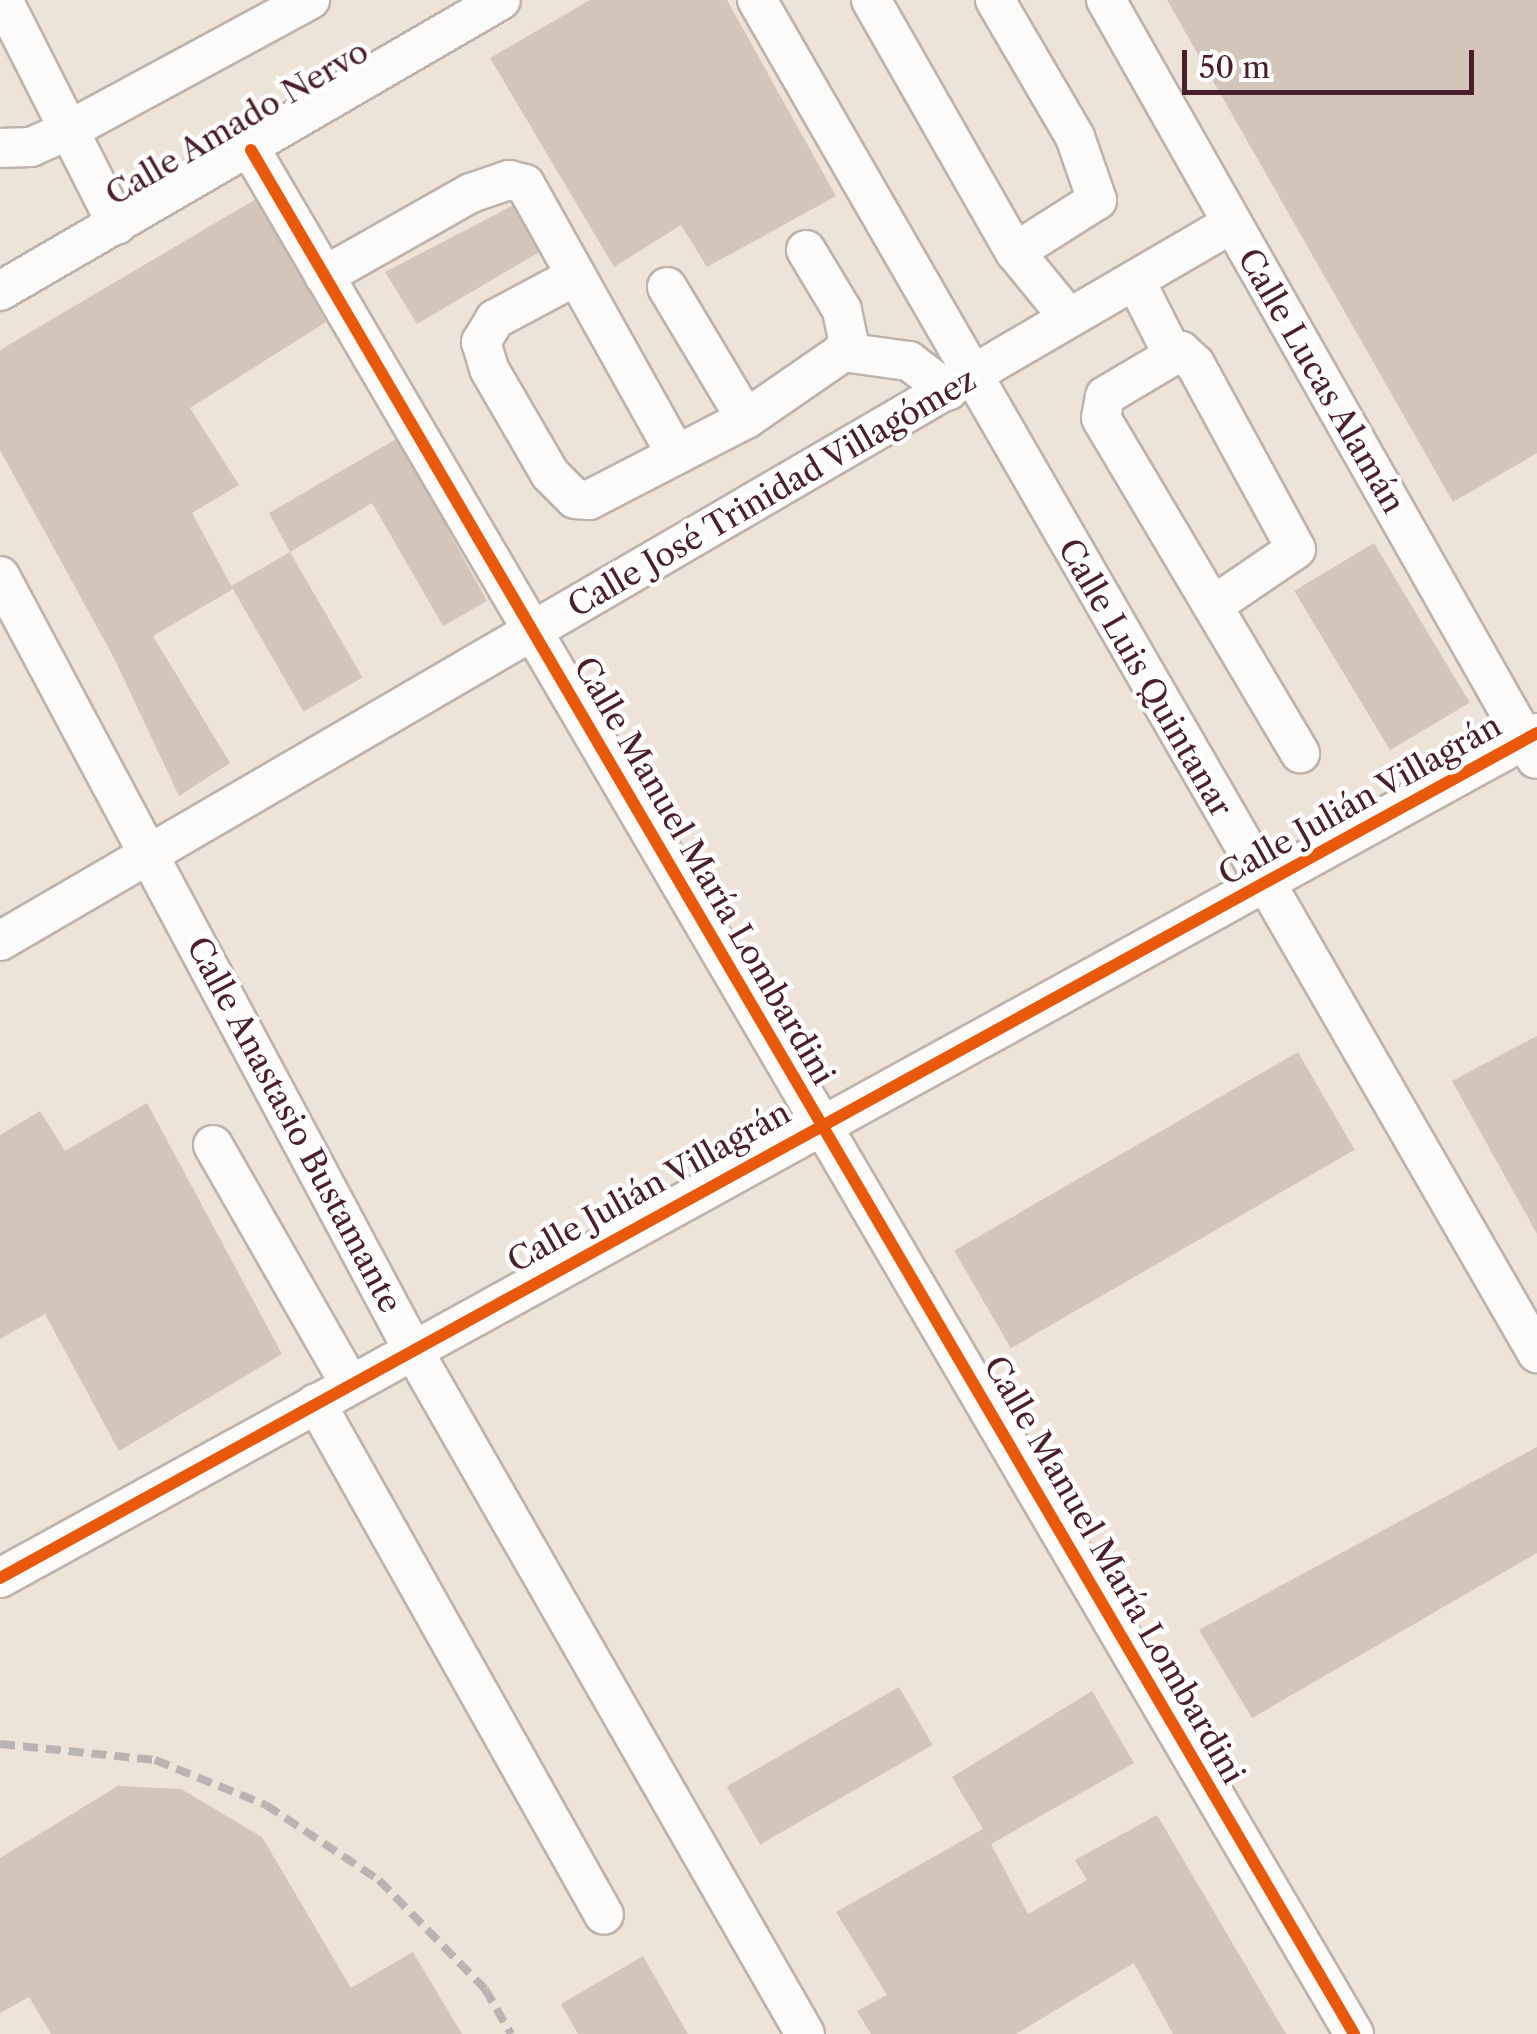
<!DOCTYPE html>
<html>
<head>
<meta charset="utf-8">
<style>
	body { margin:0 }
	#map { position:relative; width:1537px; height:2034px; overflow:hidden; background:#eee3d8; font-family:"Libre Caslon Text",serif }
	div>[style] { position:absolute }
	.building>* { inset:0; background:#d4c5ba; transform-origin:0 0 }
	.roads { filter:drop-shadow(2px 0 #bdb2ac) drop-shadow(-2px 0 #bdb2ac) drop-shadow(0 2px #bdb2ac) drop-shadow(0 -2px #bdb2ac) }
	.minor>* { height:38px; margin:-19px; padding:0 19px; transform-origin:19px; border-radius:19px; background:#fcfbf9 }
	.rail>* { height:8px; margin-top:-4px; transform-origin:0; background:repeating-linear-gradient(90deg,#bab3b3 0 15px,transparent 0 23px) }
	.cycleway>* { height:12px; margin:-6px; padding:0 6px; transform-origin:6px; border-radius:6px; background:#e8590c }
	span { translate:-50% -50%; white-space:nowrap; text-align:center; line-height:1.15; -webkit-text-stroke:9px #fff; paint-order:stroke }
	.street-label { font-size:32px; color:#4a1f2b }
	.scale { position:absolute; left:1182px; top:50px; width:292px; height:45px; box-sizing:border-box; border:5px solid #4a1f2b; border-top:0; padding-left:12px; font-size:30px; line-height:35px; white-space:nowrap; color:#4a1f2b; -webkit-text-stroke:8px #fff; paint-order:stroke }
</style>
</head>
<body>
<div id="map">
	<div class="building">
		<div style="clip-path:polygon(590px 0,727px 0,836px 196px,707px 267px,681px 225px,614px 267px,490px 58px)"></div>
		<div style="clip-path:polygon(1167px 0,1537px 0,1537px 453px,1453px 502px)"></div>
		<div style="clip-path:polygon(529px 197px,553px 244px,417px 324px,385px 272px)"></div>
		<div style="clip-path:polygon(256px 199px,326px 322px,190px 408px,239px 485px,192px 513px,233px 589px,153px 636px,230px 763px,179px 796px,114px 658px,0 450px,0 350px)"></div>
		<div style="clip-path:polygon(398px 438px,487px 601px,443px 626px,372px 503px,290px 552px,269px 513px)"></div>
		<div style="left:1374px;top:543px;width:186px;height:93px;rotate:59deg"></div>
		<div style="left:290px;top:552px;width:145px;height:68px;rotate:60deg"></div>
		<div style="clip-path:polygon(1537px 1036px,1537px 1234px,1452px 1081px)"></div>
		<div style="left:1298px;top:1052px;width:113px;height:397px;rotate:60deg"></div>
		<div style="clip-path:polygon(147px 1103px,282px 1354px,119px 1451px,45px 1314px,0 1339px,0 1135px,40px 1111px,65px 1151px)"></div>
		<div style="clip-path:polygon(1537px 1447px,1537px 1553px,1252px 1718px,1199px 1630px)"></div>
		<div style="left:899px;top:1687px;width:67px;height:199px;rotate:60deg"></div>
		<div style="clip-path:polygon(1092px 1691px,1134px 1763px,991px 1844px,1028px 1914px,1087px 1880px,1075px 1860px,1157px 1815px,1286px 2034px,1173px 2034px,1134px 1963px,1016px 2034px,871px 2034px,857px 2011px,887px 1995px,836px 1912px,983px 1829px,952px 1777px)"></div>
		<div style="clip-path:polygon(118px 1786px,181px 1789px,262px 1837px,351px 1988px,413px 1952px,462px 2034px,51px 2034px,29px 1997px,0 2013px,0 1858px)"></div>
		<div style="clip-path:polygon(643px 1956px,688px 2034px,578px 2034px,561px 2004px)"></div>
	</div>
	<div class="roads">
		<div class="minor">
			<div style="left:3px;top:0;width:252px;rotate:63.1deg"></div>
			<div style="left:757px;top:0;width:1562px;rotate:60.04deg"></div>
			<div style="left:871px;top:0;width:290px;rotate:60.3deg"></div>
			<div style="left:1015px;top:252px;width:85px;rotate:50.7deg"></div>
			<div style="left:995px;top:0;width:159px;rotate:59.7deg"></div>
			<div style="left:1075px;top:137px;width:67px;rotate:70.8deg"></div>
			<div style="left:1097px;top:200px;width:97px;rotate:147.6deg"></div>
			<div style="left:1106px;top:0;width:872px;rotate:60.47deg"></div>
			<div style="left:0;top:148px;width:31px;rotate:-2deg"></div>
			<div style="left:31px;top:147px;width:44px;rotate:-24.2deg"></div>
			<div style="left:71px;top:129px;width:272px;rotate:-28.4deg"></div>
			<div style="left:251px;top:150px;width:2183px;rotate:59.65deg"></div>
			<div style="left:324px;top:276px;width:169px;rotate:-29.5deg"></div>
			<div style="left:471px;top:193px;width:40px;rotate:-18.9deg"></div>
			<div style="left:509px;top:180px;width:16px;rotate:14deg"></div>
			<div style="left:525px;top:184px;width:309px;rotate:60.8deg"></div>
			<div style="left:576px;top:276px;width:92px;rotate:152deg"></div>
			<div style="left:495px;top:319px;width:27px;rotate:121deg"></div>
			<div style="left:481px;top:342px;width:28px;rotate:73deg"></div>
			<div style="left:489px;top:369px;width:121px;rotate:59.8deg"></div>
			<div style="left:550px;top:474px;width:35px;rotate:45deg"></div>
			<div style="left:575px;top:499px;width:14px;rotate:4deg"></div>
			<div style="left:589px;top:500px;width:177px;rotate:-27.3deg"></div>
			<div style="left:746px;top:419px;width:118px;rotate:-34.6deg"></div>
			<div style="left:843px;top:352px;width:14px;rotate:-69deg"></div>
			<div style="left:848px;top:339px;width:30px;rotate:-102deg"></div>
			<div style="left:842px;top:310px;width:70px;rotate:-121deg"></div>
			<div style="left:1135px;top:280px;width:82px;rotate:63.1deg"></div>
			<div style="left:667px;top:287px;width:154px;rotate:59.1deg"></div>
			<div style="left:0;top:291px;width:579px;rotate:-30.15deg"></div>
			<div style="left:843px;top:352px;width:67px;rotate:7.8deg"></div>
			<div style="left:909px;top:361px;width:49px;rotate:37.6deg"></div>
			<div style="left:0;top:576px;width:877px;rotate:61.92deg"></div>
			<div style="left:413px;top:1350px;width:788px;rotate:60.18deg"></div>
			<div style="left:1214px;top:605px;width:99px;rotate:-34.3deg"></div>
			<div style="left:1296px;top:549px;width:211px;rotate:-118.6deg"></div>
			<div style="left:1195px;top:364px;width:19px;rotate:-137deg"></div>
			<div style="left:1181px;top:351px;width:88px;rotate:149.4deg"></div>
			<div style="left:1105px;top:396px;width:22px;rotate:100deg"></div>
			<div style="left:1101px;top:418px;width:390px;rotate:59.3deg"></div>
			<div style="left:0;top:941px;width:1425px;rotate:-30.22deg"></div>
			<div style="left:213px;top:1145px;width:275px;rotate:60.2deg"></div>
			<div style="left:316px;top:1403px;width:587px;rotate:60.64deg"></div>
			<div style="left:0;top:1578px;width:1754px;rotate:-28.8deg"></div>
		</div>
	</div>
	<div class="rail">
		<div style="left:0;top:1744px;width:156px;rotate:5.9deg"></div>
		<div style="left:155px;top:1760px;width:120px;rotate:22.1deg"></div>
		<div style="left:266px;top:1805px;width:136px;rotate:33.6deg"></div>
		<div style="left:379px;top:1880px;width:152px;rotate:45.8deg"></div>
		<div style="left:485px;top:1989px;width:52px;rotate:60deg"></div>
	</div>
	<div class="cycleway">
		<div style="left:251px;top:150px;width:2183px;rotate:59.65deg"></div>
		<div style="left:0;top:1578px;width:1754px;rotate:-28.8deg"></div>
	</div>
	<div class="street-label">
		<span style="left:237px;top:123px;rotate:-30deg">Calle Amado Nervo</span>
		<span style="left:1321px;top:381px;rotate:60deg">Calle Lucas Alamán</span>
		<span style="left:772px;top:493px;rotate:-30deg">Calle José Trinidad Villagómez</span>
		<span style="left:1145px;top:678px;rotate:60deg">Calle Luis Quintanar</span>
		<span style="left:1360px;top:800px;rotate:-29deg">Calle Julián Villagrán</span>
		<span style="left:704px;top:871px;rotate:60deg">Calle Manuel María Lombardini</span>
		<span style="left:294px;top:1125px;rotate:62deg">Calle Anastasio Bustamante</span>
		<span style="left:649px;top:1187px;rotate:-29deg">Calle Julián Villagrán</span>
		<span style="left:1114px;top:1570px;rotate:60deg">Calle Manuel María Lombardini</span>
	</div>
	<div class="scale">50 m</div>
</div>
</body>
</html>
